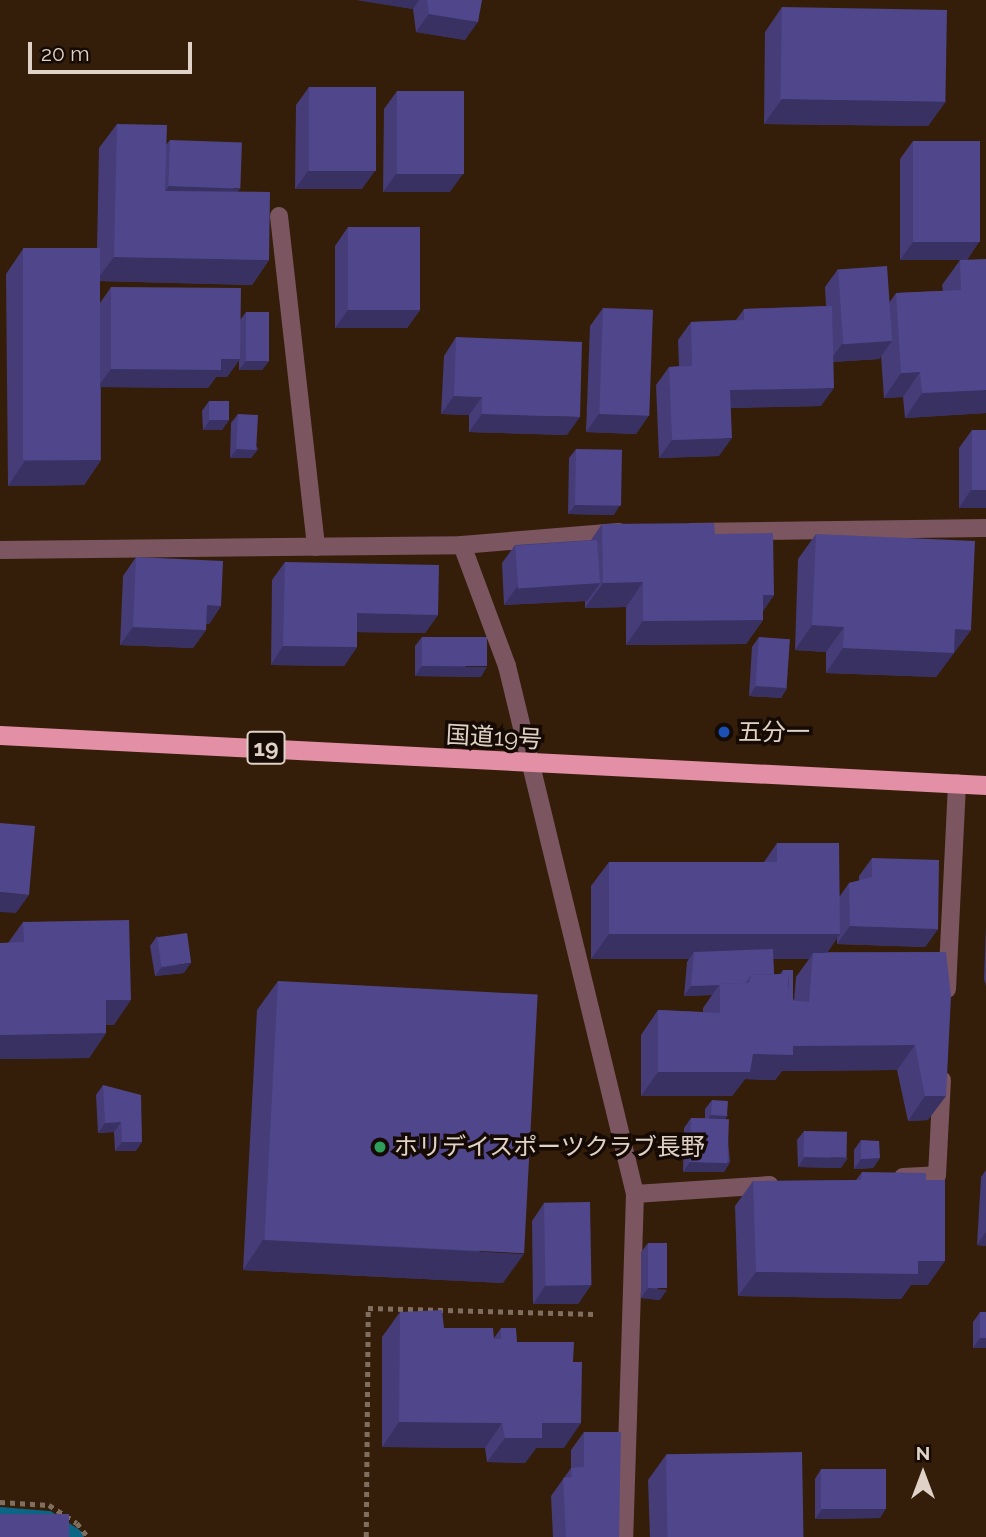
<!DOCTYPE html>
<html>
<head>
<meta charset="utf-8">
<style>
	body { margin:0 }
	#map { position:relative; width:986px; height:1537px; overflow:hidden; background:#341e0a; font-family:Raleway,"Noto Sans JP",sans-serif }
	div>[style] { position:absolute }
	.stream>* { height:16px; margin:-8px; padding:0 8px; transform-origin:8px; border-radius:8px; background:#0c6584 }
	.path>* { height:4.5px; margin-top:-2.25px; transform-origin:0; background:repeating-linear-gradient(90deg,#816e5e 0 5px,transparent 0 10px) }
	.service>* { height:18px; margin:-9px; padding:0 9px; transform-origin:9px; border-radius:9px; background:#7b5660 }
	.minor>* { height:18px; margin:-9px; padding:0 9px; transform-origin:9px; border-radius:9px; background:#7b5660 }
	.trunk>* { height:19px; margin:-9.5px; padding:0 9.5px; transform-origin:9.5px; border-radius:9.5px; background:#e390a7 }
	.wall>* { inset:0; background:#453c78 }
	.shaded-wall>* { inset:0; background:#383162 }
	.building>* { inset:0; background:#50468c; transform-origin:0 0 }
	.dots>* { width:19px; height:19px; translate:-50% -50%; box-sizing:border-box; border:4px solid #150b04; border-radius:50% }
	span { translate:-50% -50%; white-space:nowrap; text-align:center; line-height:1.15; -webkit-text-stroke:7px #150b04; paint-order:stroke }
	.shield-label span { padding:2px 5px; background:#150b04; border:2px solid; border-radius:5px; -webkit-text-stroke-width:0 }
	.shield-label { font-size:23px; color:#e0d2c6; font-weight:700 }
	.poi-label { font-size:24px; color:#e0d2c6 }
	.left { translate:0 -50%; text-align:left }
	.street-label { font-size:24px; color:#e0d2c6 }
	.north { position:absolute; left:888px; top:1439px; width:70px; height:70px; -webkit-text-stroke:5px #150b04; paint-order:stroke; rotate:0deg; font-size:19px; font-weight:700; line-height:28px; text-align:center; color:#e0d2c6 }
	.north::after { content:''; display:block; margin:auto; width:24px; height:32px; background:#e0d2c6; clip-path:polygon(50% 0,100% 100%,50% 72%,0 100%) }
	.scale { position:absolute; left:28px; top:42px; width:164px; height:32px; box-sizing:border-box; border:4px solid #e0d2c6; border-top:0; padding-left:9px; font-size:21px; line-height:24px; white-space:nowrap; color:#e0d2c6; -webkit-text-stroke:5px #150b04; paint-order:stroke }
</style>
</head>
<body>
<div id="map">
	<div class="stream">
		<div style="left:0;top:1515px;width:48px;rotate:4.8deg"></div>
		<div style="left:48px;top:1519px;width:33px;rotate:33deg"></div>
	</div>
	<div class="path">
		<div style="left:0;top:1502px;width:49px;rotate:3.5deg"></div>
		<div style="left:49px;top:1505px;width:33px;rotate:33deg"></div>
		<div style="left:77px;top:1523px;width:18px;rotate:52deg"></div>
		<div style="left:366px;top:1537px;width:229px;rotate:-89.5deg"></div>
		<div style="left:368px;top:1308px;width:227px;rotate:1.5deg"></div>
	</div>
	<div class="service">
		<div style="left:619px;top:532px;width:158px;rotate:175.3deg"></div>
		<div style="left:462px;top:545px;width:129px;rotate:69.6deg"></div>
		<div style="left:507px;top:666px;width:543px;rotate:76.37deg"></div>
		<div style="left:635px;top:1194px;width:343px;rotate:91.8deg"></div>
		<div style="left:692px;top:532px;width:294px;rotate:-0.8deg"></div>
		<div style="left:947px;top:989px;width:206px;rotate:-87.2deg"></div>
		<div style="left:903px;top:1177px;width:34px;rotate:-3deg"></div>
		<div style="left:937px;top:1175px;width:95px;rotate:-87deg"></div>
		<div style="left:635px;top:1194px;width:135px;rotate:-3.8deg"></div>
	</div>
	<div class="minor">
		<div style="left:279px;top:216px;width:333px;rotate:83.6deg"></div>
		<div style="left:0;top:550px;width:462px;rotate:-0.6deg"></div>
	</div>
	<div class="trunk">
		<div style="left:0;top:735px;width:987px;rotate:2.9deg"></div>
	</div>
	<div class="wall">
		<div style="clip-path:polygon(357px 0,482px 0,465px 40px,416px 32px,413px 9px)"></div>
		<div style="clip-path:polygon(782px 7px,946px 101px,928px 126px,764px 124px,765px 32px)"></div>
		<div style="clip-path:polygon(309px 87px,362px 189px,295px 189px,296px 105px)"></div>
		<div style="clip-path:polygon(397px 91px,450px 192px,383px 192px,384px 109px)"></div>
		<div style="clip-path:polygon(117px 124px,166px 145px,170px 140px,238px 192px,269px 260px,252px 285px,100px 281px,100px 303px,111px 287px,240px 320px,246px 312px,269px 361px,262px 370px,239px 370px,239px 360px,227px 377px,216px 377px,208px 388px,101px 387px,101px 460px,84px 485px,8px 486px,6px 274px,23px 249px,97px 248px,99px 148px)"></div>
		<div style="clip-path:polygon(913px 141px,979px 242px,967px 260px,986px 413px,905px 418px,903px 397px,884px 398px,881px 356px,879px 359px,833px 362px,821px 406px,731px 408px,719px 456px,659px 458px,656px 385px,669px 367px,679px 366px,678px 340px,691px 322px,736px 320px,744px 309px,826px 306px,825px 287px,838px 269px,889px 303px,896px 293px,943px 291px,942px 285px,960px 260px,900px 260px,900px 159px)"></div>
		<div style="clip-path:polygon(348px 227px,420px 310px,407px 328px,335px 328px,335px 246px)"></div>
		<div style="clip-path:polygon(603px 308px,649px 415px,636px 434px,586px 432px,590px 326px)"></div>
		<div style="clip-path:polygon(456px 337px,567px 435px,469px 432px,469px 415px,441px 414px,444px 356px)"></div>
		<div style="clip-path:polygon(209px 401px,229px 420px,222px 430px,203px 430px,202px 411px)"></div>
		<div style="clip-path:polygon(238px 414px,258px 449px,251px 458px,230px 458px,231px 423px)"></div>
		<div style="clip-path:polygon(972px 430px,986px 430px,986px 508px,959px 508px,959px 448px)"></div>
		<div style="clip-path:polygon(576px 449px,614px 515px,568px 514px,569px 458px)"></div>
		<div style="clip-path:polygon(602px 524px,715px 534px,774px 595px,763px 611px,763px 620px,746px 644px,626px 645px,626px 607px,585px 608px,585px 601px,504px 605px,502px 563px,515px 545px,591px 540px)"></div>
		<div style="clip-path:polygon(816px 534px,971px 630px,936px 677px,826px 673px,826px 652px,795px 650px,798px 559px)"></div>
		<div style="clip-path:polygon(136px 557px,221px 606px,209px 624px,206px 624px,206px 630px,193px 648px,120px 645px,123px 576px)"></div>
		<div style="clip-path:polygon(285px 562px,438px 615px,425px 633px,357px 632px,357px 647px,344px 666px,271px 665px,272px 580px)"></div>
		<div style="clip-path:polygon(422px 637px,481px 677px,415px 676px,415px 646px)"></div>
		<div style="clip-path:polygon(759px 637px,787px 688px,781px 698px,749px 696px,752px 647px)"></div>
		<div style="clip-path:polygon(evenodd,777px 843px,840px 896px,849px 883px,859px 881px,859px 876px,872px 858px,938px 929px,925px 947px,837px 944px,837px 938px,827px 952px,946px 952px,928px 1120px,908px 1121px,897px 1070px,782px 1071px,775px 1080px,745px 1079px,732px 1096px,641px 1096px,641px 1035px,658px 1010px,703px 1012px,703px 1008px,712px 995px,684px 996px,687px 962px,689px 959px,591px 959px,591px 886px,609px 862px,764px 862px,777px 843px,773px 959px,809px 959px,796px 977px,794px 1001px,783px 970px,780px 974px,774px 974px,773px 959px)"></div>
		<div style="clip-path:polygon(23px 922px,114px 1025px,106px 1025px,106px 1033px,89px 1058px,0 1059px,0 943px,8px 943px)"></div>
		<div style="clip-path:polygon(986px 927px,986px 986px,984px 979px)"></div>
		<div style="clip-path:polygon(157px 936px,184px 973px,155px 976px,150px 946px)"></div>
		<div style="clip-path:polygon(278px 981px,503px 1283px,243px 1270px,257px 1010px)"></div>
		<div style="clip-path:polygon(103px 1085px,136px 1151px,115px 1151px,114px 1132px,98px 1133px,96px 1095px)"></div>
		<div style="clip-path:polygon(712px 1100px,726px 1119px,730px 1162px,724px 1172px,683px 1172px,684px 1128px,691px 1118px,705px 1118px,705px 1109px)"></div>
		<div style="clip-path:polygon(804px 1131px,841px 1168px,798px 1167px,797px 1140px)"></div>
		<div style="clip-path:polygon(861px 1140px,880px 1158px,873px 1168px,854px 1169px,854px 1150px)"></div>
		<div style="clip-path:polygon(986px 1170px,986px 1246px,977px 1245px,981px 1177px)"></div>
		<div style="clip-path:polygon(862px 1172px,928px 1285px,911px 1285px,901px 1299px,738px 1296px,735px 1206px,753px 1181px,856px 1180px)"></div>
		<div style="clip-path:polygon(544px 1203px,591px 1285px,578px 1304px,533px 1304px,532px 1221px)"></div>
		<div style="clip-path:polygon(648px 1243px,660px 1300px,641px 1298px,641px 1252px)"></div>
		<div style="clip-path:polygon(400px 1312px,444px 1328px,494px 1338px,501px 1328px,517px 1342px,564px 1448px,536px 1448px,525px 1463px,487px 1462px,485px 1448px,382px 1447px,382px 1337px)"></div>
		<div style="clip-path:polygon(980px 1312px,986px 1312px,986px 1348px,973px 1348px,973px 1322px)"></div>
		<div style="clip-path:polygon(584px 1432px,619px 1537px,553px 1537px,551px 1496px,571px 1468px,571px 1450px)"></div>
		<div style="clip-path:polygon(666px 1455px,803px 1537px,650px 1537px,648px 1480px)"></div>
		<div style="clip-path:polygon(821px 1469px,886px 1508px,880px 1518px,815px 1519px,815px 1479px)"></div>
	</div>
	<div class="shaded-wall">
		<div style="clip-path:polygon(357px 0,419px 0,413px 9px)"></div>
		<div style="clip-path:polygon(429px 14px,478px 22px,465px 40px,416px 32px)"></div>
		<div style="clip-path:polygon(782px 99px,946px 101px,928px 126px,764px 124px)"></div>
		<div style="clip-path:polygon(308px 171px,375px 171px,362px 189px,295px 189px)"></div>
		<div style="clip-path:polygon(396px 174px,463px 174px,450px 192px,383px 192px)"></div>
		<div style="clip-path:polygon(169px 186px,240px 189px,233px 199px,162px 196px)"></div>
		<div style="clip-path:polygon(913px 242px,979px 242px,967px 260px,900px 260px)"></div>
		<div style="clip-path:polygon(114px 257px,269px 260px,252px 285px,96px 281px)"></div>
		<div style="clip-path:polygon(348px 310px,420px 310px,407px 328px,335px 328px)"></div>
		<div style="clip-path:polygon(892px 341px,879px 359px,829px 362px,842px 344px)"></div>
		<div style="clip-path:polygon(221px 359px,240px 359px,227px 377px,216px 377px,208px 388px,98px 387px,111px 369px)"></div>
		<div style="clip-path:polygon(246px 361px,269px 361px,262px 370px,239px 370px)"></div>
		<div style="clip-path:polygon(920px 372px,903px 397px,884px 398px,901px 373px)"></div>
		<div style="clip-path:polygon(834px 388px,821px 406px,717px 408px,730px 390px)"></div>
		<div style="clip-path:polygon(986px 390px,986px 413px,905px 418px,922px 393px)"></div>
		<div style="clip-path:polygon(454px 396px,482px 397px,469px 415px,441px 414px)"></div>
		<div style="clip-path:polygon(482px 414px,580px 417px,567px 435px,469px 432px)"></div>
		<div style="clip-path:polygon(599px 414px,649px 415px,636px 434px,586px 432px)"></div>
		<div style="clip-path:polygon(210px 420px,229px 420px,222px 430px,203px 430px)"></div>
		<div style="clip-path:polygon(732px 438px,719px 456px,659px 458px,672px 440px)"></div>
		<div style="clip-path:polygon(237px 449px,258px 449px,251px 458px,230px 458px)"></div>
		<div style="clip-path:polygon(101px 460px,84px 485px,8px 486px,25px 461px)"></div>
		<div style="clip-path:polygon(971px 490px,986px 490px,986px 508px,959px 508px)"></div>
		<div style="clip-path:polygon(575px 505px,620px 505px,614px 515px,568px 514px)"></div>
		<div style="clip-path:polygon(643px 582px,626px 607px,585px 608px,603px 583px)"></div>
		<div style="clip-path:polygon(600px 583px,587px 601px,504px 605px,517px 587px)"></div>
		<div style="clip-path:polygon(763px 595px,774px 595px,757px 620px)"></div>
		<div style="clip-path:polygon(207px 605px,221px 606px,209px 624px,194px 623px)"></div>
		<div style="clip-path:polygon(357px 613px,438px 615px,425px 633px,345px 632px)"></div>
		<div style="clip-path:polygon(763px 620px,746px 644px,626px 645px,643px 621px)"></div>
		<div style="clip-path:polygon(812px 625px,844px 627px,826px 652px,795px 650px)"></div>
		<div style="clip-path:polygon(133px 627px,206px 630px,193px 648px,120px 645px)"></div>
		<div style="clip-path:polygon(955px 629px,971px 630px,936px 677px,826px 673px,843px 648px)"></div>
		<div style="clip-path:polygon(283px 646px,357px 647px,344px 666px,271px 665px)"></div>
		<div style="clip-path:polygon(422px 666px,487px 667px,481px 677px,415px 676px)"></div>
		<div style="clip-path:polygon(756px 686px,787px 688px,781px 698px,749px 696px)"></div>
		<div style="clip-path:polygon(0 892px,29px 895px,16px 913px,0 912px)"></div>
		<div style="clip-path:polygon(850px 926px,938px 929px,925px 947px,837px 944px)"></div>
		<div style="clip-path:polygon(609px 934px,840px 934px,823px 959px,813px 953px,809px 959px,694px 959px,694px 952px,689px 959px,591px 959px)"></div>
		<div style="clip-path:polygon(191px 963px,184px 973px,155px 976px,162px 967px)"></div>
		<div style="clip-path:polygon(719px 985px,712px 995px,684px 996px,691px 986px)"></div>
		<div style="clip-path:polygon(106px 1000px,131px 1000px,114px 1025px,88px 1025px)"></div>
		<div style="clip-path:polygon(106px 1033px,89px 1058px,0 1059px,0 1035px)"></div>
		<div style="clip-path:polygon(915px 1045px,897px 1070px,782px 1071px,775px 1080px,745px 1079px,732px 1096px,641px 1096px,658px 1072px,793px 1046px)"></div>
		<div style="clip-path:polygon(925px 1096px,946px 1096px,928px 1120px,908px 1121px)"></div>
		<div style="clip-path:polygon(711px 1115px,728px 1115px,721px 1125px,704px 1125px)"></div>
		<div style="clip-path:polygon(121px 1122px,114px 1132px,98px 1133px,105px 1123px)"></div>
		<div style="clip-path:polygon(122px 1142px,142px 1142px,136px 1151px,115px 1151px)"></div>
		<div style="clip-path:polygon(805px 1157px,848px 1158px,841px 1168px,798px 1167px)"></div>
		<div style="clip-path:polygon(880px 1158px,873px 1168px,854px 1169px,861px 1159px)"></div>
		<div style="clip-path:polygon(690px 1162px,730px 1162px,724px 1172px,683px 1172px)"></div>
		<div style="clip-path:polygon(986px 1232px,986px 1246px,977px 1245px)"></div>
		<div style="clip-path:polygon(263px 1240px,524px 1254px,503px 1283px,243px 1270px)"></div>
		<div style="clip-path:polygon(918px 1261px,945px 1261px,928px 1285px,911px 1285px,901px 1299px,738px 1296px,756px 1272px)"></div>
		<div style="clip-path:polygon(546px 1285px,591px 1285px,578px 1304px,533px 1304px)"></div>
		<div style="clip-path:polygon(648px 1288px,667px 1290px,660px 1300px,641px 1298px)"></div>
		<div style="clip-path:polygon(980px 1338px,986px 1338px,986px 1348px,973px 1348px)"></div>
		<div style="clip-path:polygon(399px 1422px,502px 1423px,485px 1448px,382px 1447px)"></div>
		<div style="clip-path:polygon(542px 1423px,581px 1423px,564px 1448px,536px 1448px,525px 1463px,487px 1462px,505px 1438px)"></div>
		<div style="clip-path:polygon(886px 1508px,880px 1518px,815px 1519px,822px 1509px)"></div>
	</div>
	<div class="building">
		<div style="clip-path:polygon(427px 0,482px 0,478px 22px,429px 14px)"></div>
		<div style="left:782px;top:7px;width:165px;height:92px;rotate:1deg"></div>
		<div style="left:309px;top:87px;width:67px;height:84px"></div>
		<div style="left:397px;top:91px;width:67px;height:83px"></div>
		<div style="clip-path:polygon(117px 124px,167px 125px,165px 191px,270px 192px,269px 260px,114px 257px)"></div>
		<div style="left:170px;top:140px;width:72px;height:46px;rotate:2deg"></div>
		<div style="left:913px;top:141px;width:67px;height:101px"></div>
		<div style="left:348px;top:227px;width:72px;height:83px"></div>
		<div style="left:100px;top:248px;width:212px;height:77px;rotate:90deg"></div>
		<div style="clip-path:polygon(986px 259px,986px 390px,922px 393px,920px 372px,901px 373px,896px 293px,961px 290px,960px 260px)"></div>
		<div style="left:887px;top:266px;width:75px;height:49px;rotate:86deg"></div>
		<div style="clip-path:polygon(111px 287px,241px 288px,240px 359px,221px 359px,221px 370px,111px 369px)"></div>
		<div style="clip-path:polygon(832px 306px,834px 388px,730px 390px,732px 438px,672px 440px,669px 367px,692px 366px,691px 322px,744px 320px,744px 309px)"></div>
		<div style="left:603px;top:308px;width:50px;height:106px;rotate:2deg"></div>
		<div style="left:246px;top:312px;width:23px;height:49px"></div>
		<div style="clip-path:polygon(456px 337px,582px 342px,580px 417px,482px 414px,482px 397px,454px 396px)"></div>
		<div style="left:209px;top:401px;width:20px;height:19px"></div>
		<div style="left:238px;top:414px;width:20px;height:35px;rotate:3deg"></div>
		<div style="left:972px;top:430px;width:14px;height:60px"></div>
		<div style="left:576px;top:449px;width:46px;height:56px;rotate:1deg"></div>
		<div style="clip-path:polygon(714px 523px,715px 534px,773px 533px,774px 595px,763px 595px,763px 620px,643px 621px,643px 582px,603px 583px,602px 524px)"></div>
		<div style="clip-path:polygon(816px 534px,975px 541px,971px 630px,955px 629px,954px 653px,843px 648px,844px 627px,812px 625px)"></div>
		<div style="left:597px;top:540px;width:43px;height:82px;rotate:86deg"></div>
		<div style="clip-path:polygon(136px 557px,223px 561px,221px 606px,207px 605px,206px 630px,133px 627px)"></div>
		<div style="clip-path:polygon(285px 562px,439px 565px,438px 615px,357px 613px,357px 647px,283px 646px)"></div>
		<div style="left:422px;top:637px;width:65px;height:29px"></div>
		<div style="left:759px;top:637px;width:31px;height:49px;rotate:4deg"></div>
		<div style="clip-path:polygon(0 823px,35px 826px,29px 895px,0 892px)"></div>
		<div style="clip-path:polygon(777px 843px,839px 843px,840px 934px,609px 934px,609px 862px,777px 862px)"></div>
		<div style="clip-path:polygon(872px 858px,939px 860px,938px 929px,850px 926px,849px 883px,872px 877px)"></div>
		<div style="clip-path:polygon(129px 920px,131px 1000px,106px 1000px,106px 1033px,0 1035px,0 943px,24px 942px,23px 922px)"></div>
		<div style="left:187px;top:933px;width:30px;height:30px;rotate:82deg"></div>
		<div style="clip-path:polygon(773px 949px,774px 974px,751px 975px,745px 983px,720px 984px,720px 985px,691px 986px,694px 952px)"></div>
		<div style="clip-path:polygon(946px 952px,951px 996px,946px 1096px,925px 1096px,915px 1045px,793px 1046px,793px 1055px,753px 1054px,750px 1072px,658px 1072px,658px 1010px,720px 1013px,720px 984px,749px 983px,751px 975px,788px 974px,789px 1000px,809px 1002px,813px 953px)"></div>
		<div style="clip-path:polygon(783px 970px,793px 970px,793px 1001px,789px 1000px,788px 974px,783px 974px)"></div>
		<div style="left:278px;top:981px;width:260px;height:259px;rotate:3deg"></div>
		<div style="clip-path:polygon(103px 1085px,141px 1095px,142px 1142px,122px 1142px,121px 1122px,105px 1123px)"></div>
		<div style="left:712px;top:1100px;width:16px;height:15px;rotate:4deg"></div>
		<div style="left:691px;top:1118px;width:38px;height:44px;rotate:2deg"></div>
		<div style="left:804px;top:1131px;width:43px;height:26px;rotate:1deg"></div>
		<div style="clip-path:polygon(861px 1140px,879px 1141px,880px 1158px,861px 1159px)"></div>
		<div style="clip-path:polygon(862px 1172px,926px 1173px,926px 1180px,945px 1180px,945px 1261px,918px 1261px,918px 1274px,756px 1272px,753px 1181px,861px 1180px)"></div>
		<div style="left:590px;top:1202px;width:83px;height:46px;rotate:89deg"></div>
		<div style="left:648px;top:1243px;width:19px;height:45px"></div>
		<div style="clip-path:polygon(442px 1310px,444px 1328px,493px 1328px,494px 1339px,501px 1339px,501px 1328px,516px 1328px,517px 1342px,574px 1342px,573px 1362px,582px 1362px,581px 1423px,542px 1423px,542px 1438px,505px 1438px,502px 1423px,399px 1422px,400px 1312px)"></div>
		<div style="left:980px;top:1312px;width:6px;height:26px"></div>
		<div style="clip-path:polygon(584px 1432px,621px 1432px,619px 1537px,566px 1537px,563px 1478px,572px 1477px,571px 1468px,584px 1467px)"></div>
		<div style="left:802px;top:1452px;width:85px;height:136px;rotate:89deg"></div>
		<div style="left:821px;top:1469px;width:65px;height:40px"></div>
		<div style="left:69px;top:1514px;width:23px;height:69px;rotate:90deg"></div>
	</div>
	<div class="dots">
		<div style="left:724px;top:732px;background:#1a4fb4"></div>
		<div style="left:380px;top:1147px;background:#2e9e5b"></div>
	</div>
	<div class="shield-label">
		<span style="left:266px;top:748px">19</span>
	</div>
	<div class="poi-label">
		<span class="left" style="left:738px;top:732px">五分一</span>
		<span class="left" style="left:394px;top:1147px">ホリデイスポーツクラブ長野</span>
	</div>
	<div class="street-label">
		<span style="left:494px;top:737px;rotate:3deg">国道19号</span>
	</div>
	<div class="north">N</div>
	<div class="scale">20 m</div>
</div>
</body>
</html>
